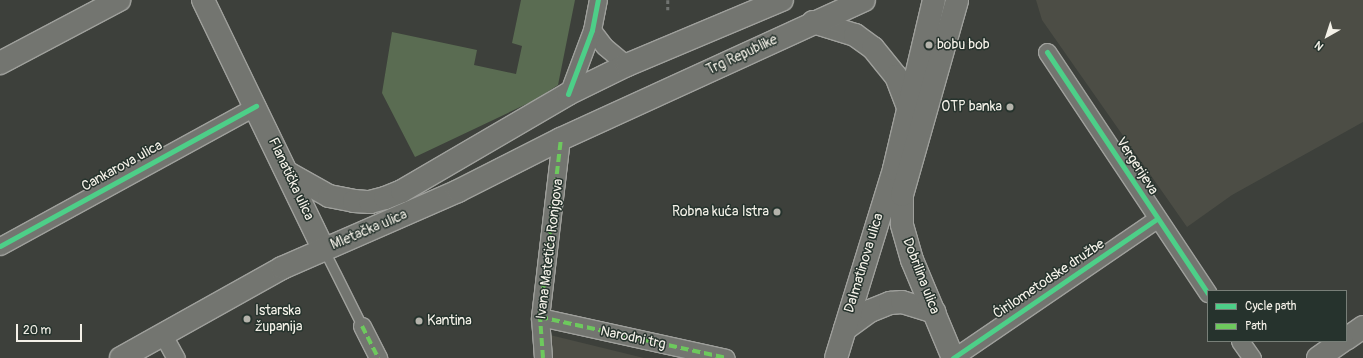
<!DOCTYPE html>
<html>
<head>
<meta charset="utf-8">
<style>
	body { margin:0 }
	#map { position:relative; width:1363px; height:358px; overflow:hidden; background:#3d403b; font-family:Pangolin,sans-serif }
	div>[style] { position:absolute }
	.built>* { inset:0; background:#4c4d45 }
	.green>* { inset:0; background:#5a6c52 }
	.path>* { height:2.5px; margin-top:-1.25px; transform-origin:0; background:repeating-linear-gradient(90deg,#717471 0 4px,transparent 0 7px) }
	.roads { filter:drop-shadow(1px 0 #9fa09c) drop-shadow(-1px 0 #9fa09c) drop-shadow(0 1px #9fa09c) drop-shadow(0 -1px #9fa09c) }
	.lane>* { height:9px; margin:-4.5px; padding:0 4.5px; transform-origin:4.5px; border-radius:4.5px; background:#737570 }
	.street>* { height:17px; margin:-8.5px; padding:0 8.5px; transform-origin:8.5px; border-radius:8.5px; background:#737570 }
	.secondary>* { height:22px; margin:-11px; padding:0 11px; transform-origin:11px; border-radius:11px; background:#737570 }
	.quiet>* { height:4px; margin-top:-2px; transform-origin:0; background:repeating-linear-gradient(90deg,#6dc95d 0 8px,transparent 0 12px) }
	.cycleway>* { height:5px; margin:-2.5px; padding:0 2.5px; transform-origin:2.5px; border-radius:2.5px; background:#4dcf88 }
	.dots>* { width:11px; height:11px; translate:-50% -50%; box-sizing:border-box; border:2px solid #26332d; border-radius:50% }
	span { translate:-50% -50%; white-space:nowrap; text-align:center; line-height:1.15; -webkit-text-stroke:3px #26332d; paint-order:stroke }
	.poi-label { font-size:14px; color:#f4f1e8 }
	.left { translate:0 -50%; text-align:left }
	.right { translate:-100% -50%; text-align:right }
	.street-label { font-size:14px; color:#f4f1e8 }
	.legend { position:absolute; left:1207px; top:290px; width:140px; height:52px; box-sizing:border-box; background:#26332d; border:1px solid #787f78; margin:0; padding:5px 7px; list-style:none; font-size:12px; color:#f4f1e8 }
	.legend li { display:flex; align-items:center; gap:8px; height:20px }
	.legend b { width:20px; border:1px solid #787f78 }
	.north { position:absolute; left:1307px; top:16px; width:40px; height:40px; -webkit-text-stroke:3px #26332d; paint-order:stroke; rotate:219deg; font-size:11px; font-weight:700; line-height:16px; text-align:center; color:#f4f1e8 }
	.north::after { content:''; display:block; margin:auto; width:14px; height:18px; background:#f4f1e8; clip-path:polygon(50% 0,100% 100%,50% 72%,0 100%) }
	.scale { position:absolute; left:16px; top:324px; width:66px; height:18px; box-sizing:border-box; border:2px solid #f4f1e8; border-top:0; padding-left:5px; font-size:12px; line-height:14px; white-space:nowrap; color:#f4f1e8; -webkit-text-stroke:3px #26332d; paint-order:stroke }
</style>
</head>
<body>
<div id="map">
	<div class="built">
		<div style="clip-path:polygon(1036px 0,1363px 0,1363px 122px,1232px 195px,1187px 227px,1042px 20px)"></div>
		<div style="clip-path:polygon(550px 335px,644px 358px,552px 358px)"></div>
	</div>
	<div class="green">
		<div style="clip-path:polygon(521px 0,575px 0,558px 85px,535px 100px,415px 157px,382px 93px,392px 32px,477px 50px,474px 65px,516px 74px,522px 46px,512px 43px)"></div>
	</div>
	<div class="path">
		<div style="left:668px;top:0;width:10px;rotate:90deg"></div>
	</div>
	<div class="roads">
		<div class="lane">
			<div style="left:324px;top:250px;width:85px;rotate:63.4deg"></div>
		</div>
		<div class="street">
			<div style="left:592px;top:30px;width:20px;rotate:53deg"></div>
			<div style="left:604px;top:46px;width:30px;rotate:40deg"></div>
			<div style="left:1047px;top:52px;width:290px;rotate:56.3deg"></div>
			<div style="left:568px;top:94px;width:68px;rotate:-69.4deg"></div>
			<div style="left:592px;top:30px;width:31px;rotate:-79deg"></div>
			<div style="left:0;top:246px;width:292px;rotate:-28.7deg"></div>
			<div style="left:540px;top:317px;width:190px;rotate:12.4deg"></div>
			<div style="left:362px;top:326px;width:36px;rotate:63deg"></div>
			<div style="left:163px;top:335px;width:26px;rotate:61deg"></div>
			<div style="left:1240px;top:341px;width:21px;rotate:55deg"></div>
			<div style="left:543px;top:358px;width:41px;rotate:-94.2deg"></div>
			<div style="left:540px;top:317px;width:179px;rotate:-83.3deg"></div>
			<div style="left:953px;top:358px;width:247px;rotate:-34.3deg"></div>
		</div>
		<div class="secondary">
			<div style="left:203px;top:0;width:278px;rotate:64.2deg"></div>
			<div style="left:813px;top:22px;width:44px;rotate:17.2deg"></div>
			<div style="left:855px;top:35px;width:22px;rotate:36deg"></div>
			<div style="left:873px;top:48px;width:36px;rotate:51deg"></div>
			<div style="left:896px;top:76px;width:31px;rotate:69deg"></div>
			<div style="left:0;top:63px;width:135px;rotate:-27.9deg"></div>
			<div style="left:288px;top:173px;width:47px;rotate:29.3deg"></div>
			<div style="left:329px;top:196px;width:25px;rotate:11deg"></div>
			<div style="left:354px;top:201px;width:16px;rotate:4deg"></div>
			<div style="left:370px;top:202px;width:16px;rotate:-15deg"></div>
			<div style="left:385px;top:198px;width:18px;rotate:-22deg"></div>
			<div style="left:402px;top:191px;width:192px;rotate:-30.3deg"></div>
			<div style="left:568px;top:94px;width:66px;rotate:-26.2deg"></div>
			<div style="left:627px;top:65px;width:168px;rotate:-22.8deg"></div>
			<div style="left:845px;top:329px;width:31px;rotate:-36deg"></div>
			<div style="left:870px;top:311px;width:22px;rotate:-22deg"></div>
			<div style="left:890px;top:303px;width:12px;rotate:-5deg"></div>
			<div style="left:902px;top:302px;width:34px;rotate:17deg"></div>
			<div style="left:1346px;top:339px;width:21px;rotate:-35deg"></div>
			<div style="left:121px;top:358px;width:184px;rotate:-29.2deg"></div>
			<div style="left:282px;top:268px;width:192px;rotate:-23.6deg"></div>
			<div style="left:458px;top:191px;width:115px;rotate:-26.8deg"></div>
			<div style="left:561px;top:139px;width:333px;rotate:-24.6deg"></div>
			<div style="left:836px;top:358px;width:198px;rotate:-72.9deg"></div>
			<div style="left:894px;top:169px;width:174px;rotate:-76.7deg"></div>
			<div style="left:953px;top:358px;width:106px;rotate:-112.7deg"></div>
			<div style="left:912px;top:260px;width:37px;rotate:-106deg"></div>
			<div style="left:902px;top:224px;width:29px;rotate:-90deg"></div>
			<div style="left:902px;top:195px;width:203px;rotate:-74.2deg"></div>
			<div style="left:1318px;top:358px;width:29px;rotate:-35deg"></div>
		</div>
	</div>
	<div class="quiet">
		<div style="left:540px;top:317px;width:190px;rotate:12.4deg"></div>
		<div style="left:362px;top:326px;width:36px;rotate:63deg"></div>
		<div style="left:543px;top:358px;width:41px;rotate:-94.2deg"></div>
		<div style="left:540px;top:317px;width:179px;rotate:-83.3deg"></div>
	</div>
	<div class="cycleway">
		<div style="left:1047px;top:52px;width:290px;rotate:56.3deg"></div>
		<div style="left:568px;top:94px;width:68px;rotate:-69.4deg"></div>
		<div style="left:592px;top:30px;width:31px;rotate:-79deg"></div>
		<div style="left:0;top:246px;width:292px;rotate:-28.7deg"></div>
		<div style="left:953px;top:358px;width:247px;rotate:-34.3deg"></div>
	</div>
	<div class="dots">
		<div style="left:929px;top:45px;background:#b4b3ab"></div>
		<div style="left:1010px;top:107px;background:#b4b3ab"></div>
		<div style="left:777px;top:212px;background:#b4b3ab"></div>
		<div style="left:247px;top:319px;background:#b4b3ab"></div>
		<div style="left:419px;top:321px;background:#b4b3ab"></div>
	</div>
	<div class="poi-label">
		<span class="left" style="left:937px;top:45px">bobu bob</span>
		<span class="right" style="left:1002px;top:107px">OTP banka</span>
		<span class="right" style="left:769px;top:212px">Robna kuća Istra</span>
		<span class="left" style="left:255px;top:319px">Istarska<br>županija</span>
		<span class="left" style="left:427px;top:321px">Kantina</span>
	</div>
	<div class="street-label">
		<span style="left:742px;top:55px;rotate:-25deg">Trg Republike</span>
		<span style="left:122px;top:166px;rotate:-29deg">Cankarova ulica</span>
		<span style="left:1137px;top:166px;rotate:57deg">Vergerijeva</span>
		<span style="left:291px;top:179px;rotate:65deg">Flanatička ulica</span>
		<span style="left:369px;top:230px;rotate:-23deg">Mletačka ulica</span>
		<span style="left:550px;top:249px;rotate:-83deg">Ivana Matetića Ronjgova</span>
		<span style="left:864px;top:263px;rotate:-73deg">Dalmatinova ulica</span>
		<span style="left:921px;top:276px;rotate:69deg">Dobrilina ulica</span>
		<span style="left:1049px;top:279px;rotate:-34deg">Ćirilometodske družbe</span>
		<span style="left:633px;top:338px;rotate:12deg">Narodni trg</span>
	</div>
	<ul class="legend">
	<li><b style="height:5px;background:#4dcf88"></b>Cycle path</li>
	<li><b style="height:5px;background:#6dc95d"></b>Path</li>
	</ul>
	<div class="north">N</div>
	<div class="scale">20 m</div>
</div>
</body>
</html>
